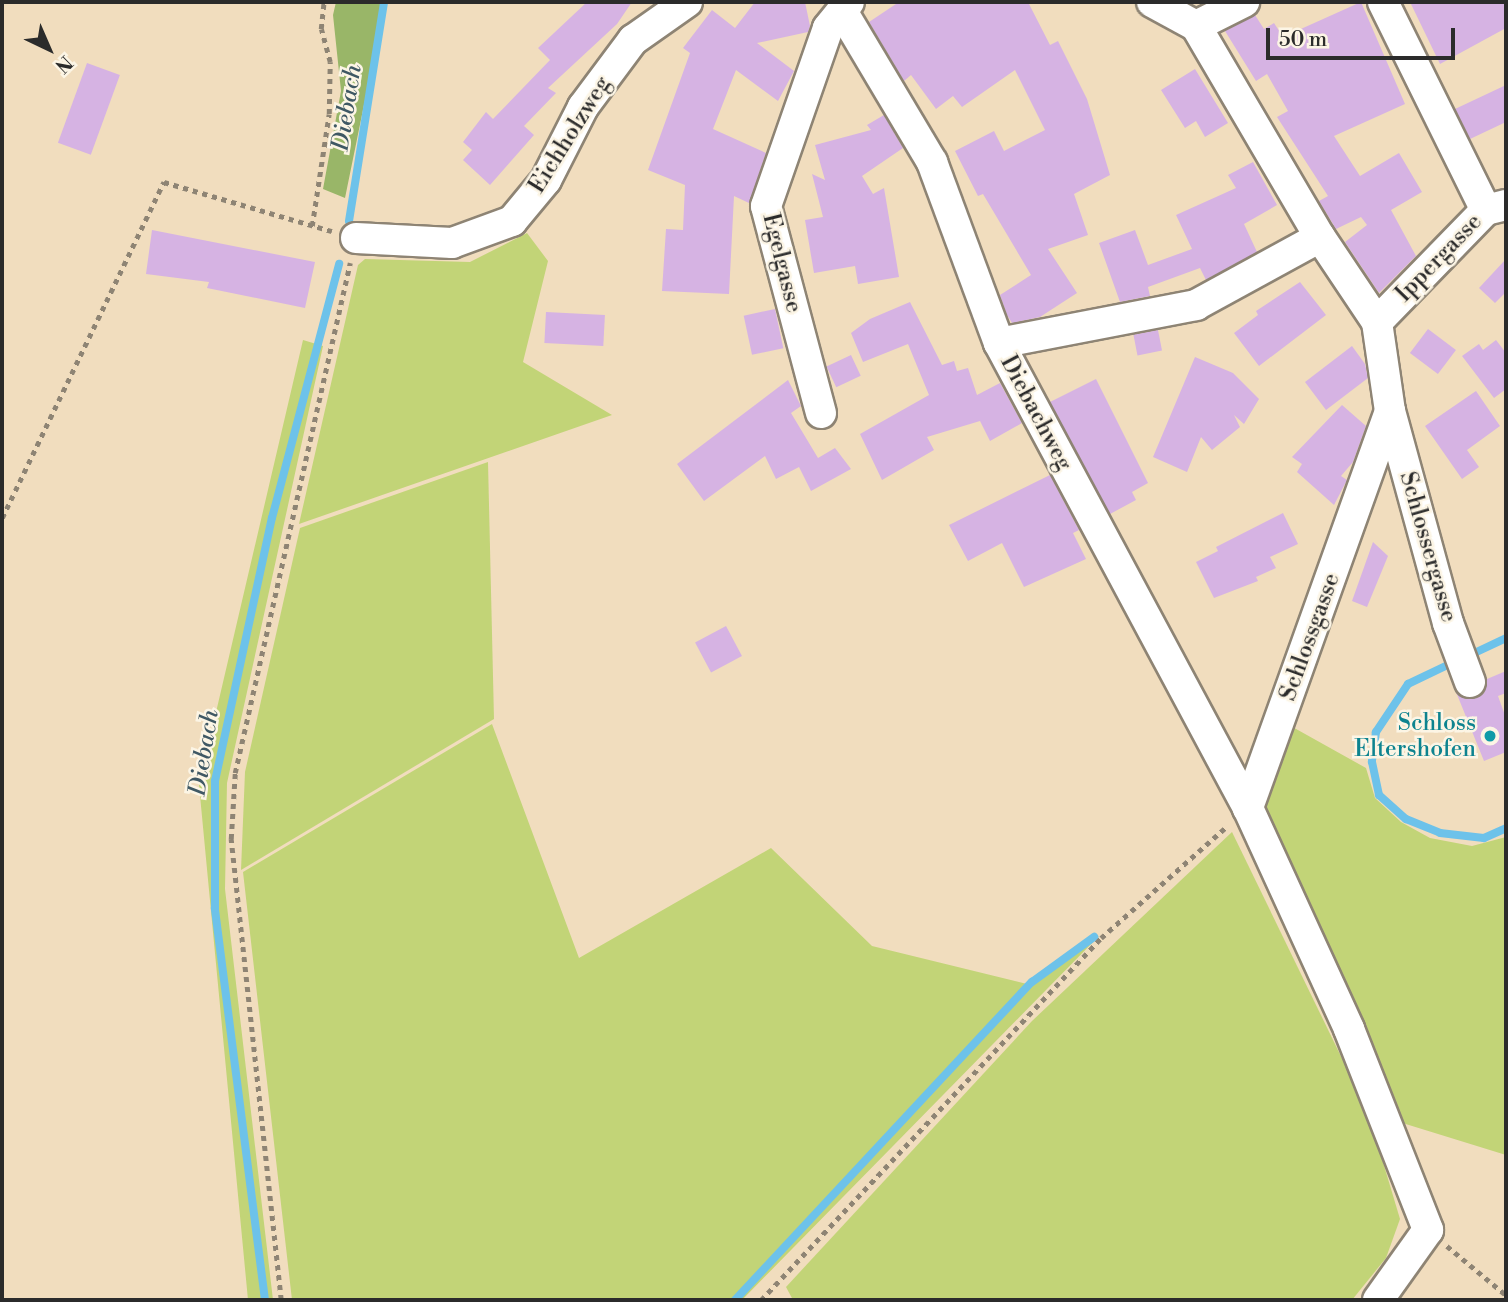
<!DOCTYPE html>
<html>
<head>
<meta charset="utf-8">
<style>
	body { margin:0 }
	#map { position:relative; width:1508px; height:1302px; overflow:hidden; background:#f1ddbe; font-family:"Libre Bodoni",serif }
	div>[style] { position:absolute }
	.green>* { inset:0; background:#c2d477 }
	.forest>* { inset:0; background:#99b668 }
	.stream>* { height:8px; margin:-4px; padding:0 4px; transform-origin:4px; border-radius:4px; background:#6dc2ea }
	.building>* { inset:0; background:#d6b3e3; transform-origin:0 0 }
	.path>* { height:4.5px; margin-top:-2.25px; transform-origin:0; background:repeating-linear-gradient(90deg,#8e8474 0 5px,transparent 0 10px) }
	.roads { filter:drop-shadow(2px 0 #8e8474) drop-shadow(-2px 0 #8e8474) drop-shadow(0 2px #8e8474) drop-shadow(0 -2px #8e8474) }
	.street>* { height:30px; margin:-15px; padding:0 15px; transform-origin:15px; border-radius:15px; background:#fff }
	.dots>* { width:19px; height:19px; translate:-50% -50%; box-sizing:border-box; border:4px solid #fcf5e5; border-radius:50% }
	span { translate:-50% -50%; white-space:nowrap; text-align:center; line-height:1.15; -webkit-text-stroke:5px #fcf5e5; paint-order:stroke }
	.street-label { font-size:23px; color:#2b2b2b }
	.culture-label { font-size:23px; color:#0d838f }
	.right { translate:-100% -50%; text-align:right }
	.water-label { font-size:24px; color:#3f5864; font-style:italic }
	.frame { position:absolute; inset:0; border:4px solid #2b2b2b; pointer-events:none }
	.north { position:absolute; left:14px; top:14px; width:70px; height:70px; -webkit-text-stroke:5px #fcf5e5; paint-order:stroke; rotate:136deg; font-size:19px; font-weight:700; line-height:28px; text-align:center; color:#2b2b2b }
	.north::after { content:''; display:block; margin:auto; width:24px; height:32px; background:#2b2b2b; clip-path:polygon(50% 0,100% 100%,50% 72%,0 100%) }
	.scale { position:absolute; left:1266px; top:28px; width:189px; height:32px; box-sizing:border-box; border:4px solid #2b2b2b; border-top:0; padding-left:9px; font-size:21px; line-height:24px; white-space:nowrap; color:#2b2b2b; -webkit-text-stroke:5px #fcf5e5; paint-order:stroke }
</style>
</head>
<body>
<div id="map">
	<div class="green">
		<div style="clip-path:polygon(527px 233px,548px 261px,523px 362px,612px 415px,299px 524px,358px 265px,365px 259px,470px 262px)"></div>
		<div style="clip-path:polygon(303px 340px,323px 346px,227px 783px,225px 889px,273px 1300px,248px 1300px,199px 785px)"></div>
		<div style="clip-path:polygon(488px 462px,494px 719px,241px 870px,245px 772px,300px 528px)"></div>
		<div style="clip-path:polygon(1280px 720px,1366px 768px,1375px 798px,1401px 822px,1430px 838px,1472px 846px,1506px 837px,1506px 1155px,1383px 1117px,1248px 808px)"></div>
		<div style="clip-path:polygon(492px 724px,579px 958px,771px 848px,872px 946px,1027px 984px,1099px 936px,742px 1300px,292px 1300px,243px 872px)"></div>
		<div style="clip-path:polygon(1232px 832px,1368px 1112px,1400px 1219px,1386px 1258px,1352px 1300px,793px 1300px,786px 1287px,1032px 1021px)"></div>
	</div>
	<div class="forest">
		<div style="clip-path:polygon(336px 2px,385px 2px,345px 198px,323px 189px,341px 91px,333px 15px)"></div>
	</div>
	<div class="stream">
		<div style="left:349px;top:221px;width:222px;rotate:-80.9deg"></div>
		<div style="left:1468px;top:656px;width:42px;rotate:-25.3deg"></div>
		<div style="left:1456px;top:661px;width:53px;rotate:154.4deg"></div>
		<div style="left:1408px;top:684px;width:58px;rotate:123.7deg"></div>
		<div style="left:1376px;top:732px;width:30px;rotate:98deg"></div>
		<div style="left:1372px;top:762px;width:34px;rotate:78deg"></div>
		<div style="left:1379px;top:795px;width:36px;rotate:42deg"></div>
		<div style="left:1406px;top:819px;width:37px;rotate:22deg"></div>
		<div style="left:1440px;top:833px;width:44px;rotate:6.5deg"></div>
		<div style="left:1484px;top:838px;width:24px;rotate:-24deg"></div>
		<div style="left:265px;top:1300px;width:395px;rotate:-97.3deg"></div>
		<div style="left:215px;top:908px;width:127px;rotate:-90deg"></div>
		<div style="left:215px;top:781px;width:269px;rotate:-77.8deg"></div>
		<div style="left:272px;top:518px;width:263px;rotate:-75.2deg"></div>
		<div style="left:735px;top:1300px;width:435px;rotate:-47deg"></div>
		<div style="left:1032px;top:982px;width:77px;rotate:-36deg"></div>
	</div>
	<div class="building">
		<div style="clip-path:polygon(587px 2px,632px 2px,617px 24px,548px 88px,556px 93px,524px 126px,534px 135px,490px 185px,463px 160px,472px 150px,463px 142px,486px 112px,493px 119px,550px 60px,538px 48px)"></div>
		<div style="clip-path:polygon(755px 2px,805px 2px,810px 26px,808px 32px,757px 43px,794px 71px,778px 101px,736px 70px,713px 129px,766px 153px,749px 203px,734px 196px,729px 294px,662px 291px,666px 229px,683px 230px,685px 185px,648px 170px,690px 53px,683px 48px,712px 10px,735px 28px)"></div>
		<div style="clip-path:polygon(899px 2px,1028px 2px,1050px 45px,1058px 41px,1087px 99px,1110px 175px,1074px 194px,1088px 235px,1048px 249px,1077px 293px,1040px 317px,1012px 323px,1007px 315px,1000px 295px,1031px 275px,983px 194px,978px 196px,955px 151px,994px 131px,1004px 151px,1045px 130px,1015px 70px,962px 107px,953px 96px,936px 109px,911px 75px,904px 81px,869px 22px)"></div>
		<div style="clip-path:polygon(1361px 2px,1405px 104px,1334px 136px,1360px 176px,1399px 153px,1422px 192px,1391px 210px,1416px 256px,1379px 293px,1345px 242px,1367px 225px,1361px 217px,1336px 229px,1319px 201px,1328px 196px,1277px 117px,1288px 111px,1267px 74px,1256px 81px,1225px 31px,1255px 15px,1264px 29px,1274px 23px,1283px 37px)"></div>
		<div style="clip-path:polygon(1410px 2px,1506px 2px,1506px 28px,1440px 64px)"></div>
		<div style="left:87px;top:63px;width:35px;height:85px;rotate:20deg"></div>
		<div style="clip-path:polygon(1195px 69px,1228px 123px,1205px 137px,1196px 121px,1185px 128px,1161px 90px)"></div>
		<div style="clip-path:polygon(1506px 85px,1506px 122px,1470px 139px,1455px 109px)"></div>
		<div style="clip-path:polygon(884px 115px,903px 148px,862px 176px,873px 194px,884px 188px,899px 277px,858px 284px,855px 266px,814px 273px,805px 220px,823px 217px,812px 174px,825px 180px,815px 145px,871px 130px,867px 125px)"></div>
		<div style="clip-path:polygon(1253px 162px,1277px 205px,1244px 224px,1257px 252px,1206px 280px,1200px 268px,1148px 287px,1150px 296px,1120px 302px,1099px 243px,1135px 230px,1148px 265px,1192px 249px,1176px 215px,1236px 188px,1228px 175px)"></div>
		<div style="clip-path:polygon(152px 230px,315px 262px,305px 308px,207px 288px,209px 282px,146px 274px)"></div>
		<div style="clip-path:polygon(1506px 259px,1506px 292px,1495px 303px,1479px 288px)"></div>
		<div style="clip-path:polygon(1300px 282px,1326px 315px,1259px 366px,1234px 333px,1258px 315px,1256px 311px)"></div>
		<div style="clip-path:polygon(910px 302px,942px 365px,954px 361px,957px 371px,968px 368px,977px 395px,1000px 383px,1022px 423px,990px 441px,980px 421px,927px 437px,934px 450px,882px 480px,860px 434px,929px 395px,908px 344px,863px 362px,851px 333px,870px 319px)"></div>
		<div style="left:775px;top:309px;width:40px;height:32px;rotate:78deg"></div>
		<div style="left:546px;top:312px;width:59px;height:31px;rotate:3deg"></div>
		<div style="left:1428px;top:329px;width:35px;height:30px;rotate:37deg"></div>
		<div style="left:1158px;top:330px;width:21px;height:25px;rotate:79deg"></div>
		<div style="clip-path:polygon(1496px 340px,1506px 353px,1506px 389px,1494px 398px,1462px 356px,1479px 344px,1483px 350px)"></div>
		<div style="clip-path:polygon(1352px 346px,1365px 364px,1368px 378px,1326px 410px,1305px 382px)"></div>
		<div style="left:851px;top:355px;width:23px;height:27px;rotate:65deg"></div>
		<div style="clip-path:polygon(1195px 357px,1233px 373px,1259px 399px,1244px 424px,1234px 415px,1240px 427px,1212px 450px,1201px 437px,1187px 472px,1153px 457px)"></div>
		<div style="clip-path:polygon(1096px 379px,1148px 483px,1132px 492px,1136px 500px,1110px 514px,1050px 402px)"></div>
		<div style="clip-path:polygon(788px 380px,801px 406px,791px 413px,818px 458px,835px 448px,851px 469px,811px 491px,799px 467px,776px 479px,765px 456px,704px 501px,677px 464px)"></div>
		<div style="clip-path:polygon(1476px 391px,1500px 426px,1467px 450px,1479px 467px,1462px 479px,1425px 426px)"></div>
		<div style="clip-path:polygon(1342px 405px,1366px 426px,1353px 462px,1341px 476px,1347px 480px,1334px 505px,1297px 472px,1302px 464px,1292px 457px)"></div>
		<div style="clip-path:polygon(1050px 475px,1079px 530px,1073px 533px,1086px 559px,1024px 587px,1002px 543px,968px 561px,949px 525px)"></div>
		<div style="clip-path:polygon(1283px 513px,1298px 544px,1270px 557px,1276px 568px,1256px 577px,1258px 581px,1214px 598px,1196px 562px,1218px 551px,1216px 547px)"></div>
		<div style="clip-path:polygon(1373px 542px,1388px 556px,1367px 607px,1352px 601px)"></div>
		<div style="left:726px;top:626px;width:34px;height:35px;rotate:62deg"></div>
		<div style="clip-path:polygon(1506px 671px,1506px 693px,1498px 696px,1506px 718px,1506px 752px,1484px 761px,1456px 692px,1466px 699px,1477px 698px,1484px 693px,1487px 679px)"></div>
	</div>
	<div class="path">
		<div style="left:312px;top:226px;width:113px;rotate:-81.4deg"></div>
		<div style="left:329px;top:114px;width:52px;rotate:-88.9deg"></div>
		<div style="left:330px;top:62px;width:34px;rotate:-105deg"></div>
		<div style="left:321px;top:29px;width:27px;rotate:-84deg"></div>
		<div style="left:2px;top:518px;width:373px;rotate:-64.3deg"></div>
		<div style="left:164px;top:182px;width:175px;rotate:16.3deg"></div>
		<div style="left:1447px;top:1246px;width:77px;rotate:39.7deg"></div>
		<div style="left:281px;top:1300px;width:464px;rotate:-96.2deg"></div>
		<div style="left:231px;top:839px;width:66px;rotate:-86.5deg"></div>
		<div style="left:235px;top:773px;width:523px;rotate:-77.29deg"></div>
		<div style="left:761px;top:1300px;width:497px;rotate:-46.8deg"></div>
		<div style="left:1101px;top:938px;width:167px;rotate:-41.6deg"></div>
	</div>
	<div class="roads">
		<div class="street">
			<div style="left:1152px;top:2px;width:50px;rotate:28.6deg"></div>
			<div style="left:1196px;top:26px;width:245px;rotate:59.6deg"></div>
			<div style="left:1320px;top:237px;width:102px;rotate:56.2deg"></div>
			<div style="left:1377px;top:322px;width:90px;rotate:81.7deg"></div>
			<div style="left:1390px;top:411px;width:422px;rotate:109.7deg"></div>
			<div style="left:1248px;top:808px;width:243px;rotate:65.4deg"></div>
			<div style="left:1349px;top:1029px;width:216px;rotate:68.5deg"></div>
			<div style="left:1428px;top:1230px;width:86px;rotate:125.5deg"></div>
			<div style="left:1383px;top:2px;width:232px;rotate:63.7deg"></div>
			<div style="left:842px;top:11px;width:176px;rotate:59.2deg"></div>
			<div style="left:932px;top:162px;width:193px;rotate:69.7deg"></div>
			<div style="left:999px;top:343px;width:527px;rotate:61.83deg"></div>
			<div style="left:1196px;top:26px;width:54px;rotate:-26.6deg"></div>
			<div style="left:356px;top:238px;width:96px;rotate:3deg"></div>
			<div style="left:452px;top:243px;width:64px;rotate:-20.1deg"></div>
			<div style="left:512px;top:221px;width:53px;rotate:-50.3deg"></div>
			<div style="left:546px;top:180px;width:82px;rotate:-63.1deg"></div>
			<div style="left:583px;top:107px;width:84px;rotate:-53.3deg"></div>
			<div style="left:633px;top:40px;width:66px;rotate:-35.1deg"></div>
			<div style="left:1377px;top:322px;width:156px;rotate:-45.8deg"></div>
			<div style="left:1486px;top:210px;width:21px;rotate:-14deg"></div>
			<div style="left:999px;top:343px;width:201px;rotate:-10.9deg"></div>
			<div style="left:1196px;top:305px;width:141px;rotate:-28.7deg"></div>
			<div style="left:1390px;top:411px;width:220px;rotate:74.7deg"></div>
			<div style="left:1448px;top:623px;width:63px;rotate:69.6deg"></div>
			<div style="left:821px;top:413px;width:214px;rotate:-104.9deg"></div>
			<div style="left:766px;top:206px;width:188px;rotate:-70.8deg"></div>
			<div style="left:828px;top:28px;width:33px;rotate:-51deg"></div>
		</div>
	</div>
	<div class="dots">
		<div style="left:1490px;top:736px;background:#0f9aa8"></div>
	</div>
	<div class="street-label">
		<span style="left:570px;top:135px;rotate:-58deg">Eichholzweg</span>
		<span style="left:1439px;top:258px;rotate:-46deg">Ippergasse</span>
		<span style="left:782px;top:263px;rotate:76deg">Egelgasse</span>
		<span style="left:1036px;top:413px;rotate:62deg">Diebachweg</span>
		<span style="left:1428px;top:547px;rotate:74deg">Schlossergasse</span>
		<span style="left:1310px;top:637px;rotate:-70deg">Schlossgasse</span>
	</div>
	<div class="culture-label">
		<span class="right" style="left:1476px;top:736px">Schloss<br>Eltershofen</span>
	</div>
	<div class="water-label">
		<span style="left:348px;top:108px;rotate:-81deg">Diebach</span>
		<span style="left:205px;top:753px;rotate:-81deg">Diebach</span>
	</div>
	<div class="frame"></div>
	<div class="north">N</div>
	<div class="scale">50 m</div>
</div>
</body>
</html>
